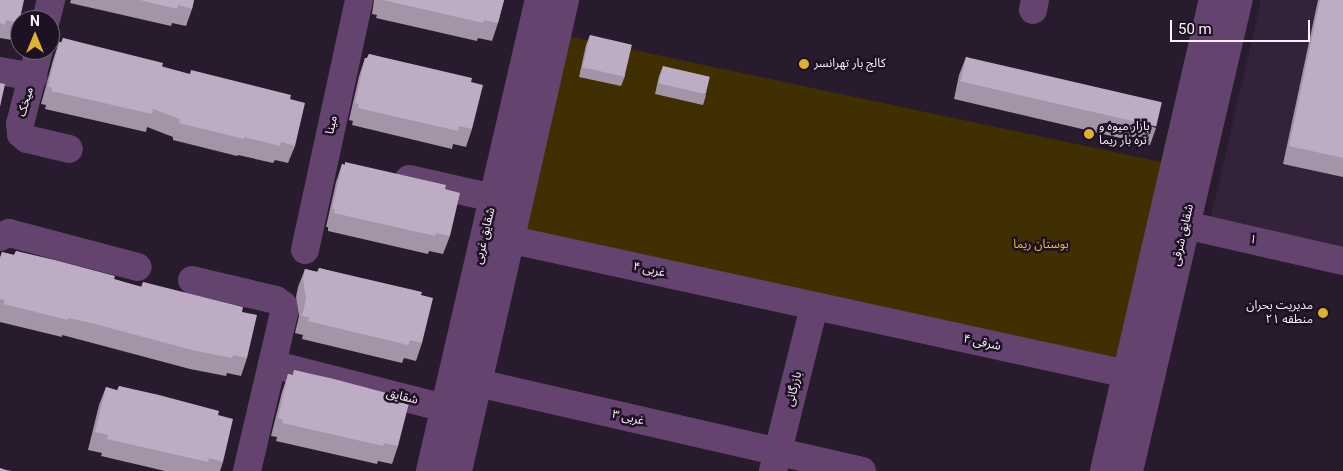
<!DOCTYPE html>
<html>
<head>
<meta charset="utf-8">
<style>
	body { margin:0 }
	#map { position:relative; width:1343px; height:471px; overflow:hidden; background:#281b2d; font-family:Roboto,"Noto Sans Arabic",sans-serif }
	div>[style] { position:absolute }
	.built>* { inset:0; background:#34223a }
	.green>* { inset:0; background:#402f00; transform-origin:0 0 }
	.minor>* { height:28px; margin:-14px; padding:0 14px; transform-origin:14px; border-radius:14px; background:#64436f }
	.wall>* { inset:0; background:#a394a8 }
	.building>* { inset:0; background:#bdacc3; transform-origin:0 0 }
	.dots>* { width:14px; height:14px; translate:-50% -50%; box-sizing:border-box; border:2px solid #1e1123; border-radius:50% }
	span { translate:-50% -50%; white-space:nowrap; text-align:center; line-height:1.15; -webkit-text-stroke:5px #1e1123; paint-order:stroke }
	.poi-label { font-size:12px; color:#faf0fd }
	.left { translate:0 -50%; text-align:left }
	.right { translate:-100% -50%; text-align:right }
	.street-label { font-size:12px; color:#faf0fd }
	.park-label { font-size:12px; color:#edbd36 }
	.north { position:absolute; left:10px; top:10px; width:50px; height:50px; box-sizing:border-box; background:#1e1123; border:1px solid #766a7a; border-radius:50%; rotate:0deg; font-size:14px; font-weight:700; line-height:20px; text-align:center; color:#faf0fd }
	.north::after { content:''; display:block; margin:auto; width:18px; height:22px; background:#deb133; clip-path:polygon(50% 0,100% 100%,50% 72%,0 100%) }
	.scale { position:absolute; left:1170px; top:20px; width:140px; height:22px; box-sizing:border-box; border:2px solid #faf0fd; border-top:0; padding-left:6px; font-size:15px; line-height:18px; white-space:nowrap; color:#faf0fd; -webkit-text-stroke:4px #1e1123; paint-order:stroke }
</style>
</head>
<body>
<div id="map">
	<div class="built">
		<div style="clip-path:polygon(1261px 0,1343px 0,1343px 247px,1211px 217px)"></div>
	</div>
	<div class="green">
		<div style="left:554px;top:33px;width:628px;height:201px;rotate:12deg"></div>
	</div>
	<div class="minor">
		<div style="left:1033px;top:10px;width:10px;rotate:-79deg"></div>
		<div style="left:46px;top:20px;width:21px;rotate:-76deg"></div>
		<div style="left:39px;top:50px;width:76px;rotate:104.4deg"></div>
		<div style="left:20px;top:124px;width:10px;rotate:84deg"></div>
		<div style="left:21px;top:134px;width:8px;rotate:40deg"></div>
		<div style="left:27px;top:139px;width:43px;rotate:13.4deg"></div>
		<div style="left:0;top:71px;width:34px;rotate:10deg"></div>
		<div style="left:409px;top:179px;width:86px;rotate:12.7deg"></div>
		<div style="left:1168px;top:221px;width:180px;rotate:12.9deg"></div>
		<div style="left:485px;top:234px;width:681px;rotate:12.3deg"></div>
		<div style="left:0;top:237px;width:10px;rotate:-24deg"></div>
		<div style="left:9px;top:233px;width:133px;rotate:14.8deg"></div>
		<div style="left:305px;top:250px;width:256px;rotate:-77.8deg"></div>
		<div style="left:192px;top:280px;width:86px;rotate:13.4deg"></div>
		<div style="left:276px;top:300px;width:9px;rotate:36deg"></div>
		<div style="left:283px;top:305px;width:8px;rotate:83deg"></div>
		<div style="left:284px;top:313px;width:162px;rotate:103.2deg"></div>
		<div style="left:272px;top:364px;width:179px;rotate:14.3deg"></div>
		<div style="left:478px;top:383px;width:394px;rotate:12.9deg"></div>
		<div style="left:430px;top:471px;width:483px;rotate:-77deg"></div>
		<div style="left:458px;top:471px;width:483px;rotate:-77.2deg"></div>
		<div style="left:773px;top:471px;width:170px;rotate:-76deg"></div>
		<div style="left:1104px;top:471px;width:483px;rotate:-77deg"></div>
		<div style="left:1129px;top:471px;width:484px;rotate:-76.9deg"></div>
	</div>
	<div class="wall">
		<div style="clip-path:polygon(0 0,19px 23px,12px 40px,0 38px)"></div>
		<div style="clip-path:polygon(71px 0,194px 0,192px 9px,186px 26px,172px 23px,171px 26px,70px 3px)"></div>
		<div style="clip-path:polygon(374px 0,504px 0,498px 23px,492px 41px,478px 38px,477px 41px,376px 18px,377px 15px,372px 14px)"></div>
		<div style="clip-path:polygon(1318px 0,1343px 0,1343px 177px,1283px 164px)"></div>
		<div style="clip-path:polygon(590px 35px,625px 76px,621px 86px,579px 77px,586px 45px)"></div>
		<div style="clip-path:polygon(63px 38px,189px 74px,290px 99px,295px 146px,288px 163px,275px 160px,273px 163px,238px 155px,237px 156px,173px 140px,173px 137px,147px 127px,146px 132px,45px 109px,46px 105px,41px 104px,53px 60px,59px 42px,61px 42px)"></div>
		<div style="clip-path:polygon(369px 54px,471px 82px,472px 129px,466px 147px,453px 144px,452px 149px,352px 125px,353px 121px,349px 120px,359px 76px,365px 58px,367px 58px)"></div>
		<div style="clip-path:polygon(966px 57px,1156px 128px,1150px 145px,954px 99px,959px 75px)"></div>
		<div style="clip-path:polygon(663px 66px,706px 95px,703px 105px,655px 94px,659px 76px)"></div>
		<div style="clip-path:polygon(342px 164px,445px 189px,450px 236px,443px 254px,429px 251px,428px 254px,328px 231px,328px 227px,326px 227px,336px 182px)"></div>
		<div style="clip-path:polygon(16px 251px,141px 287px,143px 282px,242px 312px,247px 358px,241px 376px,227px 373px,226px 376px,190px 369px,85px 341px,62px 335px,62px 337px,0 322px,0 257px,2px 252px,14px 255px)"></div>
		<div style="clip-path:polygon(319px 268px,421px 295px,422px 343px,416px 361px,404px 358px,402px 363px,302px 339px,303px 335px,295px 333px,299px 316px,296px 297px,298px 287px,305px 269px,317px 272px)"></div>
		<div style="clip-path:polygon(294px 370px,393px 400px,398px 446px,392px 464px,378px 461px,377px 464px,276px 441px,277px 437px,271px 436px,282px 392px,288px 374px,293px 375px)"></div>
		<div style="clip-path:polygon(119px 386px,218px 415px,223px 462px,220px 471px,165px 471px,101px 456px,102px 453px,88px 450px,99px 405px,106px 387px,117px 390px)"></div>
	</div>
	<div class="building">
		<div style="clip-path:polygon(0 0,24px 0,19px 23px,6px 20px,5px 25px,0 23px)"></div>
		<div style="clip-path:polygon(140px 0,194px 0,192px 9px,178px 5px,177px 9px)"></div>
		<div style="clip-path:polygon(383px 0,504px 0,498px 23px,484px 20px,483px 23px)"></div>
		<div style="clip-path:polygon(1320px 0,1343px 0,1343px 158px,1289px 146px)"></div>
		<div style="left:590px;top:35px;width:43px;height:33px;rotate:13deg"></div>
		<div style="clip-path:polygon(63px 38px,163px 63px,162px 67px,190px 74px,191px 70px,291px 95px,290px 99px,305px 103px,295px 146px,281px 142px,280px 146px,244px 137px,244px 139px,179px 123px,180px 119px,153px 109px,152px 114px,51px 91px,52px 88px,48px 86px,59px 42px,62px 43px)"></div>
		<div style="clip-path:polygon(369px 54px,472px 78px,471px 82px,483px 85px,472px 129px,459px 126px,458px 131px,358px 108px,359px 104px,355px 103px,365px 58px,367px 58px)"></div>
		<div style="left:966px;top:57px;width:201px;height:25px;rotate:13deg"></div>
		<div style="left:663px;top:66px;width:48px;height:18px;rotate:13deg"></div>
		<div style="clip-path:polygon(0 83px,5px 84px,0 107px)"></div>
		<div style="clip-path:polygon(345px 162px,446px 185px,445px 189px,460px 193px,450px 236px,436px 233px,435px 236px,334px 213px,335px 210px,332px 209px,342px 164px,345px 165px)"></div>
		<div style="clip-path:polygon(16px 251px,55px 260px,115px 276px,114px 279px,142px 287px,143px 282px,243px 307px,242px 312px,257px 315px,247px 358px,233px 355px,232px 358px,196px 351px,91px 323px,69px 318px,68px 320px,4px 304px,4px 300px,0 299px,0 259px,2px 252px,14px 255px)"></div>
		<div style="clip-path:polygon(319px 268px,422px 292px,421px 295px,433px 298px,422px 343px,410px 340px,408px 345px,308px 321px,309px 317px,302px 316px,306px 299px,303px 279px,305px 269px,318px 272px)"></div>
		<div style="clip-path:polygon(294px 370px,334px 379px,394px 395px,393px 400px,409px 403px,398px 446px,384px 443px,383px 446px,282px 423px,283px 420px,278px 418px,288px 374px,293px 375px)"></div>
		<div style="clip-path:polygon(119px 386px,159px 395px,219px 411px,218px 415px,233px 419px,223px 462px,209px 458px,208px 462px,107px 439px,108px 435px,95px 432px,106px 387px,118px 391px)"></div>
		<div style="clip-path:polygon(0 468px,6px 470px,12px 471px,0 471px)"></div>
	</div>
	<div class="dots">
		<div style="left:804px;top:64px;background:#deb133"></div>
		<div style="left:1089px;top:134px;background:#deb133"></div>
		<div style="left:1323px;top:313px;background:#deb133"></div>
	</div>
	<div class="poi-label">
		<span class="left" style="left:814px;top:64px">کالج بار تهرانسر</span>
		<span class="left" style="left:1099px;top:134px">بازار میوه و<br>تره بار ریما</span>
		<span class="right" style="left:1313px;top:313px">مدیریت بحران<br>منطقه ۲۱</span>
	</div>
	<div class="street-label">
		<span style="left:26px;top:102px;rotate:-74deg">میخک</span>
		<span style="left:332px;top:125px;rotate:-78deg">مینا</span>
		<span style="left:1183px;top:235px;rotate:-77deg">شقایق شرقی</span>
		<span style="left:485px;top:236px;rotate:-77deg">شقایق غربی</span>
		<span style="left:1253px;top:240px;rotate:13deg">۱</span>
		<span style="left:649px;top:270px;rotate:12deg">۴ غربی</span>
		<span style="left:982px;top:343px;rotate:12deg">۴ شرقی</span>
		<span style="left:794px;top:389px;rotate:-76deg">بازرگانی</span>
		<span style="left:402px;top:397px;rotate:14deg">شقایق</span>
		<span style="left:628px;top:418px;rotate:13deg">۳ غربی</span>
	</div>
	<div class="park-label">
		<span style="left:1041px;top:245px">بوستان ریما</span>
	</div>
	<div class="north">N</div>
	<div class="scale">50 m</div>
</div>
</body>
</html>
